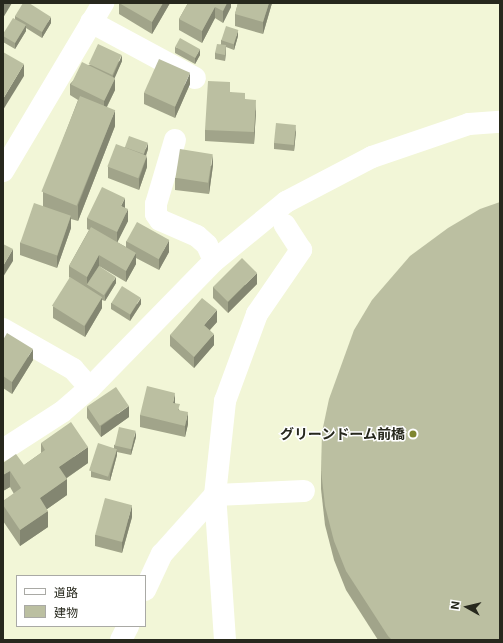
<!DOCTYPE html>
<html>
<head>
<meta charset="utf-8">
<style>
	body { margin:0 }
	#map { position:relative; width:503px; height:643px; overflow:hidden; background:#f2f6d7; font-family:Inter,"Noto Sans JP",sans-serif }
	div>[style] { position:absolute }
	.minor>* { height:22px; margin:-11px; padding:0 11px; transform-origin:11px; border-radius:11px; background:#fff }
	.wall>* { inset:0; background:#a1a48a }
	.shaded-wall>* { inset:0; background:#838671 }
	.building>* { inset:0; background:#bbbfa1; transform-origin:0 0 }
	.dots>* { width:11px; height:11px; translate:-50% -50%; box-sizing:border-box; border:2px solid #fff; border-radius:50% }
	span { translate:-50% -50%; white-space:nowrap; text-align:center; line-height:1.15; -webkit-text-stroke:3px #fff; paint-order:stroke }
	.poi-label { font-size:14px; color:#27281d; font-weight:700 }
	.right { translate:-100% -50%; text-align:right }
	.frame { position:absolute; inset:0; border:4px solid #27281d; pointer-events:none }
	.legend { position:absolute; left:16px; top:575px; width:130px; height:52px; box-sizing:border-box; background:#fff; border:1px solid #a9a9a5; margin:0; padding:5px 7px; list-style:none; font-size:12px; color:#27281d }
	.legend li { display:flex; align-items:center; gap:8px; height:20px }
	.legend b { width:20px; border:1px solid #a9a9a5 }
	.north { position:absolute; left:447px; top:587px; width:40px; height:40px; -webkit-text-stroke:3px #fff; paint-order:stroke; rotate:278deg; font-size:11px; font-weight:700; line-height:16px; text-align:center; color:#27281d }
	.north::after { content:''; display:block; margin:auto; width:14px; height:18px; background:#27281d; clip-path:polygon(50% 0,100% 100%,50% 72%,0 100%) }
</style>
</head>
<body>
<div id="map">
	<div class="minor">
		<div style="left:91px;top:22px;width:118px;rotate:28.3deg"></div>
		<div style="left:175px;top:140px;width:67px;rotate:106.5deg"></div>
		<div style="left:156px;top:204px;width:10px;rotate:90deg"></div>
		<div style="left:156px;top:214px;width:7px;rotate:56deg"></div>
		<div style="left:160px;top:220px;width:40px;rotate:23.4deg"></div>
		<div style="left:197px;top:236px;width:13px;rotate:42deg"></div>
		<div style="left:207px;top:245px;width:17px;rotate:66deg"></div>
		<div style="left:3px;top:171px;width:196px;rotate:-59.2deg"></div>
		<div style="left:3px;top:329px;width:81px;rotate:29.7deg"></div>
		<div style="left:73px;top:369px;width:25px;rotate:48deg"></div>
		<div style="left:3px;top:450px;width:70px;rotate:-32.8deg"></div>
		<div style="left:62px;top:412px;width:37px;rotate:-41deg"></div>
		<div style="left:90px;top:388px;width:177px;rotate:-45.7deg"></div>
		<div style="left:214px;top:261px;width:93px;rotate:-39.3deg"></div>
		<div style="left:286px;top:202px;width:97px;rotate:-27.6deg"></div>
		<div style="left:372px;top:157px;width:102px;rotate:-18.8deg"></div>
		<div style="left:469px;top:124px;width:31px;rotate:-4deg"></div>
		<div style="left:215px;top:495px;width:89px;rotate:-2.6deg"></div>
		<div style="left:145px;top:590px;width:40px;rotate:-65deg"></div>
		<div style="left:162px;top:554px;width:79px;rotate:-48.1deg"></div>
		<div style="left:121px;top:640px;width:16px;rotate:-63deg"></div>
		<div style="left:225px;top:640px;width:145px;rotate:-93.9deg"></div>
		<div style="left:215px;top:495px;width:95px;rotate:-83.9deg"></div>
		<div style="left:225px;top:401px;width:93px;rotate:-69.8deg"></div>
		<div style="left:257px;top:314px;width:78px;rotate:-55.5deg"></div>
		<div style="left:301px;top:250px;width:30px;rotate:-123deg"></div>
	</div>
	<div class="wall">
		<div style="clip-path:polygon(119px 3px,170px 3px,152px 34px,119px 14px)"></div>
		<div style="clip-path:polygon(188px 3px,231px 3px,231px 7px,223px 23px,215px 18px,202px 43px,179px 30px,179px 19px)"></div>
		<div style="clip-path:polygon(238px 3px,272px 3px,263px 34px,235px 26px,235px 14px)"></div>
		<div style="clip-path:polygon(15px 16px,51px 23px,42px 38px,26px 28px,26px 31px,15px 49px,3px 42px,3px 34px,15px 19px)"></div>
		<div style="clip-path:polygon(238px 36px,234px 50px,226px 47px,225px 61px,215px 59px,215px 53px,221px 44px,221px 40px)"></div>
		<div style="clip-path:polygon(175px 47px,200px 55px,195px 64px,175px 53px)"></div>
		<div style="clip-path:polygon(122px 61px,114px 78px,115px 90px,107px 107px,115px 126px,78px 221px,71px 219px,71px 228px,57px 268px,20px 255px,20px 243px,43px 206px,43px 192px,78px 100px,70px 95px,70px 84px,88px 65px)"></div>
		<div style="clip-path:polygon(190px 84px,175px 118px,144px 104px,144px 93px)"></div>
		<div style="clip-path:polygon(230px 92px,245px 99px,256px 111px,254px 144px,205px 141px,205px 130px)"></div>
		<div style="clip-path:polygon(296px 131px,294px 151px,274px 149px,274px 143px)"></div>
		<div style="clip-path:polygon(125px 147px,148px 149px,146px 156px,147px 167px,139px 190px,108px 178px,108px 167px)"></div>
		<div style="clip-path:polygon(213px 165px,209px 194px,175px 190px,175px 178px)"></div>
		<div style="clip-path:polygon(125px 208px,128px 221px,117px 242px,126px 247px,126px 241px,169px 252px,159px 270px,136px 258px,136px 264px,126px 282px,99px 266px,116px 283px,105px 301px,102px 300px,102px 308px,85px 337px,53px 318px,53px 307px,70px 278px,69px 277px,69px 266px,89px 230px,87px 229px,87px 218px)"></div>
		<div style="clip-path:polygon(257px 284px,228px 313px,213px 298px,213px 287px)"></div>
		<div style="clip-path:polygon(111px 303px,141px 304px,130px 321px,111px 309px)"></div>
		<div style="clip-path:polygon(217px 322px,210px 330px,214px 345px,194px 368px,170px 346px,170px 335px)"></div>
		<div style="clip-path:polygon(3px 340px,33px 360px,12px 394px,3px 388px)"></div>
		<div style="clip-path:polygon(175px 403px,188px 424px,185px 437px,140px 427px,140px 415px)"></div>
		<div style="clip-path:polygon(87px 407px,129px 417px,101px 437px,87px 418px)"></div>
		<div style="clip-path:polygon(136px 437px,131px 455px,117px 452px,117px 455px,110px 481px,91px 477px,91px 471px,114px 448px,114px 445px)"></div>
		<div style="clip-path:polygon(41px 443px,88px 463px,67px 478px,67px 495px,47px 509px,48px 527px,20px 546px,3px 521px,3px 501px,14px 494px,10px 487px,3px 491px,3px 463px,24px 465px,41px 453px)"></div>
		<div style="clip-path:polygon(321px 470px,500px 640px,378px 640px,346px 590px,334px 560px,325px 525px,321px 489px)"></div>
		<div style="clip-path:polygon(132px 517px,122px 553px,95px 546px,95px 535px)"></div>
	</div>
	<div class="shaded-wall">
		<div style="clip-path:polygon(3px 3px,12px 3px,3px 18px)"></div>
		<div style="clip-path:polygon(163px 3px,170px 3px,152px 34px,152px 22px)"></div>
		<div style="clip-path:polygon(227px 3px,231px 3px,231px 7px,223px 23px,223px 11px)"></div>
		<div style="clip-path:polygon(269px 3px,272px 3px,263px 34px,263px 22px)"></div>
		<div style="clip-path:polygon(215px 7px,215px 18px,202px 43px,202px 31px)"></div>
		<div style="clip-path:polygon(51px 17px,51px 23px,42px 38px,42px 32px)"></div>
		<div style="clip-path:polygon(26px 25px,26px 31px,15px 49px,15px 43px)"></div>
		<div style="clip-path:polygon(238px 30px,238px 36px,234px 50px,234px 44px)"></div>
		<div style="clip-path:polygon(226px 45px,226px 51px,225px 61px,225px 55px)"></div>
		<div style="clip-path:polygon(200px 49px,200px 55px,195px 64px,195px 58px)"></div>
		<div style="clip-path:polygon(122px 55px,122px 61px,113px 82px,113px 76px)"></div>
		<div style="clip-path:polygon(24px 64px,24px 76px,3px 110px,3px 99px)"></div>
		<div style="clip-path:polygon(190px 73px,190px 84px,175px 118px,175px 107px)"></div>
		<div style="clip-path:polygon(115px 78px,115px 90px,104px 112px,104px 101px)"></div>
		<div style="clip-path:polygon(256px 100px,256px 111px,254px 144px,254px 132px)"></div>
		<div style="clip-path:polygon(115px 110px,115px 126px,78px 221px,78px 205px)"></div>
		<div style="clip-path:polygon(296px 125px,296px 131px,294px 151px,294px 145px)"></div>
		<div style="clip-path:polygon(148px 143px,148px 149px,143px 163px,143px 157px)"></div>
		<div style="clip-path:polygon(213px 154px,213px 165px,209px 194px,209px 183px)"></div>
		<div style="clip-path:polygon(147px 156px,147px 167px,139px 190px,139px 179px)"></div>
		<div style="clip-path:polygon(125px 198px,125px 209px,121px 206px)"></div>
		<div style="clip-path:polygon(128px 209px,128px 221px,117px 243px,117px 232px)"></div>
		<div style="clip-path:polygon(71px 216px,71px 228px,57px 268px,57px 257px)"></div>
		<div style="clip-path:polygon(169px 240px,169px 252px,159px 270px,159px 259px)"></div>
		<div style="clip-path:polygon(13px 249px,13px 261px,3px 277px,3px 266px)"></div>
		<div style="clip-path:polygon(136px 253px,136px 264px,126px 282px,126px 271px)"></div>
		<div style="clip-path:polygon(99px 255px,99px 266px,87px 284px,87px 288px,87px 277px)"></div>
		<div style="clip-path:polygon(257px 273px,257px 284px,228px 313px,228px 302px)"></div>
		<div style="clip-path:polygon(116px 277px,116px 283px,105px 301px,105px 295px)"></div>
		<div style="clip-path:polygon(102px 297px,102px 308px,85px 337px,85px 326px)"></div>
		<div style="clip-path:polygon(141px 298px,141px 304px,130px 321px,130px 315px)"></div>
		<div style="clip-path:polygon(217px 310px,217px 322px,204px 336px,204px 325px)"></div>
		<div style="clip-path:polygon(214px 334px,214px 345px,194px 368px,194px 357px)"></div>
		<div style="clip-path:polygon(33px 349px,33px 360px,12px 394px,12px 382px)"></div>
		<div style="clip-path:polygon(175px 393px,175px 405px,173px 403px)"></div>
		<div style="clip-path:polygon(129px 406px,129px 417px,101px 437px,101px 426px)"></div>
		<div style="clip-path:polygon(188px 412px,188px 424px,185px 437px,185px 426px)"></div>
		<div style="clip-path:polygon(136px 431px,136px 437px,131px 455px,131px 449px)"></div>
		<div style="clip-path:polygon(88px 447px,88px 463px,59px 483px,59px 467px)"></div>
		<div style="clip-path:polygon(117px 449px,117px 455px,110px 481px,110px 475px)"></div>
		<div style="clip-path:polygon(10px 471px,10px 487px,3px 491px,3px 475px)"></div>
		<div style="clip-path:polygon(67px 479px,67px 495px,40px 514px,40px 498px)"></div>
		<div style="clip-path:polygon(132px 505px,132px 517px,122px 553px,122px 542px)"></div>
		<div style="clip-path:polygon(48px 511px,48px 527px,20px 546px,20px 530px)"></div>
	</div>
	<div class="building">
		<div style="clip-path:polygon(23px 3px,29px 3px,51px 17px,42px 32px,15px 16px)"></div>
		<div style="clip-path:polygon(119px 3px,163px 3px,152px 22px)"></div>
		<div style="clip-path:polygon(188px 3px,227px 3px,223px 11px,215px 7px,202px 31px,179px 19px)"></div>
		<div style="clip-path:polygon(238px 3px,269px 3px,263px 22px,235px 14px)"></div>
		<div style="clip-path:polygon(13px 18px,26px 25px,15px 43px,3px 36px,3px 34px)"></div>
		<div style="left:226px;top:26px;width:13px;height:15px;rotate:18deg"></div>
		<div style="left:180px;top:38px;width:23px;height:10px;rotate:29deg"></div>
		<div style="left:98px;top:44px;width:26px;height:22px;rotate:25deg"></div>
		<div style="clip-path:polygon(217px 44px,226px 45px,225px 55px,215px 53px)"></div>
		<div style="clip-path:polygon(3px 52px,24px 64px,3px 99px)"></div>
		<div style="left:159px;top:59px;width:34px;height:37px;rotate:24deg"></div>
		<div style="left:82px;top:62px;width:37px;height:25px;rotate:26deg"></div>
		<div style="clip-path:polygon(208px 81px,230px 82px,230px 92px,245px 93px,245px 99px,256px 100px,254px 132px,205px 130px)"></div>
		<div style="left:80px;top:96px;width:38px;height:103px;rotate:22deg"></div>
		<div style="left:276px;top:123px;width:20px;height:20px;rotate:6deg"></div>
		<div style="left:129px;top:136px;width:20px;height:12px;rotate:20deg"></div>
		<div style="left:116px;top:144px;width:33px;height:24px;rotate:21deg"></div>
		<div style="left:180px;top:149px;width:33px;height:29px;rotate:9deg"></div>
		<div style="clip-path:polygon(102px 187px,125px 198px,121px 206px,128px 209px,117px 232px,87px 218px)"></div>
		<div style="clip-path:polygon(500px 202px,500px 640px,392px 640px,388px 636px,346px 571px,334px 541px,325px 506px,321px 470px,322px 432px,329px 399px,354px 330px,372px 300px,410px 256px,448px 228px,480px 209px)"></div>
		<div style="left:34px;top:203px;width:39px;height:42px;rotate:19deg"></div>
		<div style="left:137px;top:222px;width:37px;height:22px;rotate:29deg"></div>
		<div style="clip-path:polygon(91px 227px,136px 253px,126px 271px,99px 255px,87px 277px,69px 266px)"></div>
		<div style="clip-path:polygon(3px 244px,13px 249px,3px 266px)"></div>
		<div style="left:242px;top:258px;width:21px;height:41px;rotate:45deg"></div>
		<div style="left:99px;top:266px;width:20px;height:22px;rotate:33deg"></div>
		<div style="left:70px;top:277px;width:38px;height:34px;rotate:32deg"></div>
		<div style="left:122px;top:286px;width:22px;height:20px;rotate:32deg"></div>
		<div style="clip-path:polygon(202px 298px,217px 310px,204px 325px,214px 334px,194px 357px,170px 335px)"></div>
		<div style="clip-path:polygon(7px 333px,33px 349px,12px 382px,3px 376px,3px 340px)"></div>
		<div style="clip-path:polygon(147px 386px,175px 393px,173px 403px,180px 404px,178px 410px,188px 412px,185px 426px,140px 415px)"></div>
		<div style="left:116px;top:387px;width:23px;height:35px;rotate:56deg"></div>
		<div style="clip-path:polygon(71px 422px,88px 447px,59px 467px,67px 479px,40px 498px,48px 511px,20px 530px,3px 505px,3px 501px,21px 488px,10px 471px,3px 475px,3px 463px,16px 454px,24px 465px,45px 450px,41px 443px)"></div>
		<div style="left:119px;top:427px;width:17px;height:19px;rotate:13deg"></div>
		<div style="left:98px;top:443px;width:20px;height:29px;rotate:18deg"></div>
		<div style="left:105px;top:498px;width:28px;height:38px;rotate:15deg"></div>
	</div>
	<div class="dots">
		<div style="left:413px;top:434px;background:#7f8631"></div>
	</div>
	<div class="poi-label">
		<span class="right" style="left:405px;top:434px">グリーンドーム前橋</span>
	</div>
	<div class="frame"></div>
	<ul class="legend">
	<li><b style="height:5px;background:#fff"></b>道路</li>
	<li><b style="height:11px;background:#bbbfa1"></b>建物</li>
	</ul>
	<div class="north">N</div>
</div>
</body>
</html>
